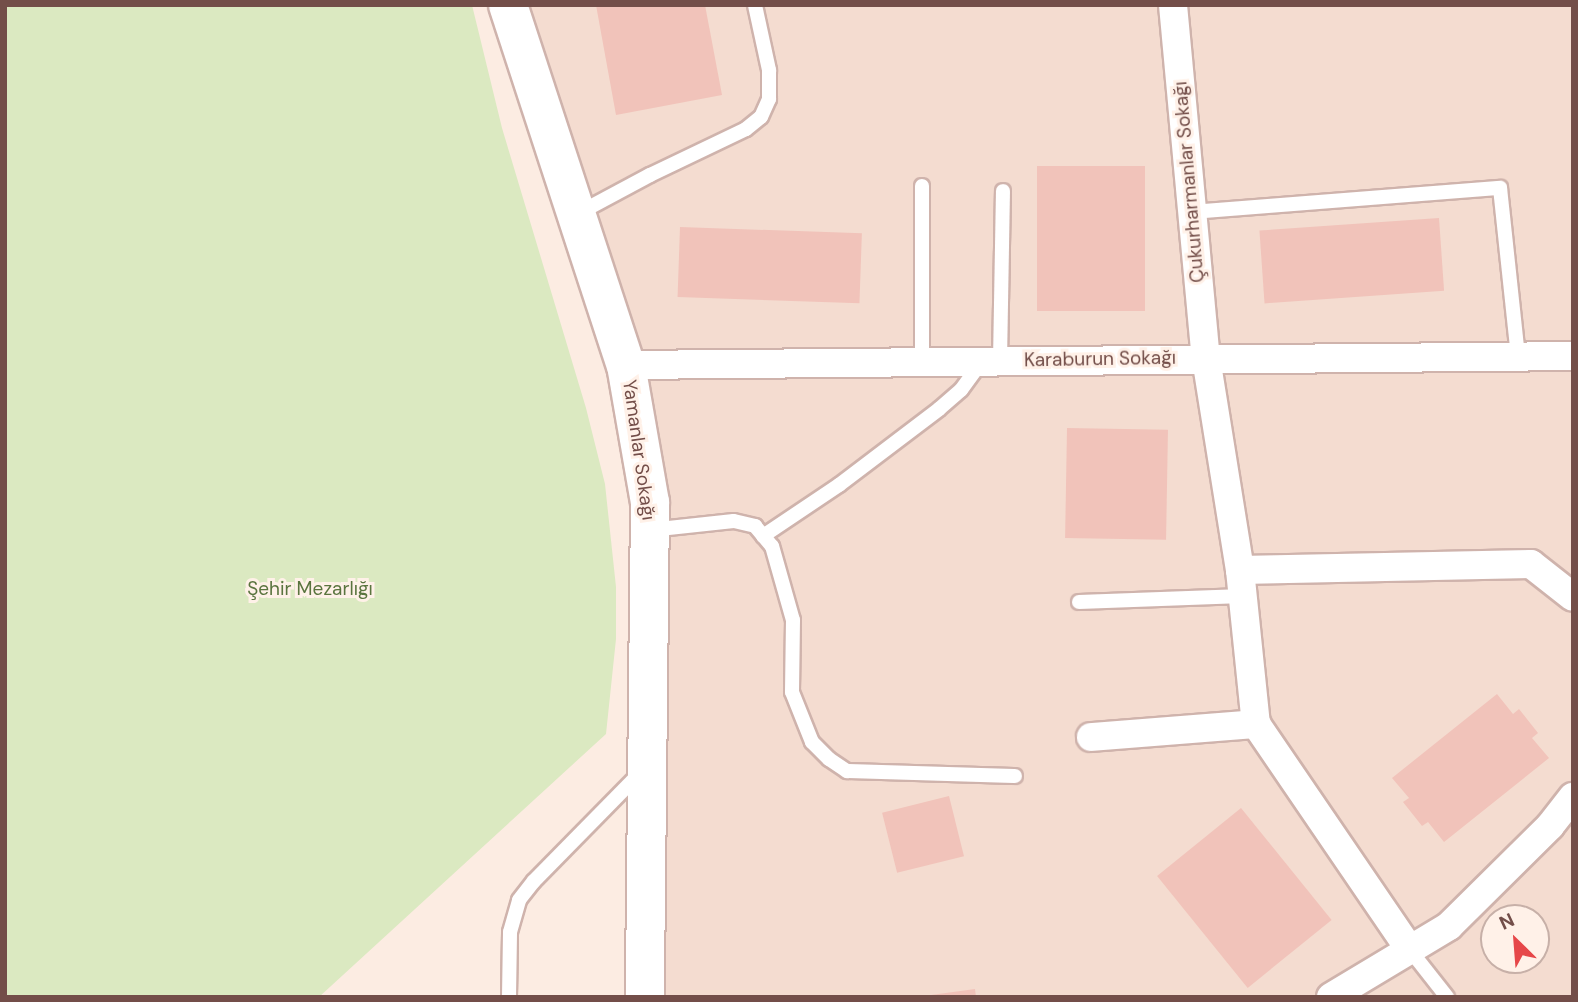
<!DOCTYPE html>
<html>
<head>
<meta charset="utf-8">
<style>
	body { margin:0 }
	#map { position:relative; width:1578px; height:1002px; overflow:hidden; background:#fcece2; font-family:"DM Sans",sans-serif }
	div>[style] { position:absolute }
	.residential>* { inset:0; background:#f4dcd0 }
	.green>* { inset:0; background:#dbe9c1 }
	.building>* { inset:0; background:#f1c3ba; transform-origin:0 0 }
	.roads { filter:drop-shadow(2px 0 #cfb3ac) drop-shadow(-2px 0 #cfb3ac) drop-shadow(0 2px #cfb3ac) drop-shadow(0 -2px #cfb3ac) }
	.lane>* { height:14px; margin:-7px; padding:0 7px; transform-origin:7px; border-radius:7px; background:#fff }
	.street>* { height:28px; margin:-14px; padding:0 14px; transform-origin:14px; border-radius:14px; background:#fff }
	.secondary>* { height:38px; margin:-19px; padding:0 19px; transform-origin:19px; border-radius:19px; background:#fff }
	span { translate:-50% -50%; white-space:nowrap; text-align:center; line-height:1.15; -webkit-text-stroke:6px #fff1e8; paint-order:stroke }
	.street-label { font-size:19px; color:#734e49 }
	.park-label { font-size:19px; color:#5a743e }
	.frame { position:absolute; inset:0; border:7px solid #734e49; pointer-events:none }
	.north { position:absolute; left:1480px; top:904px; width:70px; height:70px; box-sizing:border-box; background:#fff1e8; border:2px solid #c7b0a8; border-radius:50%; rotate:335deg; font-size:19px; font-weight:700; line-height:28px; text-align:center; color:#734e49 }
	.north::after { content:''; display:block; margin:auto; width:24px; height:32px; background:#e64749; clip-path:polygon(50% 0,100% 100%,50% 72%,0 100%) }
</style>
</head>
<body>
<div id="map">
	<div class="residential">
		<div style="clip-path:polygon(evenodd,509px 5px,1573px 5px,1573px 997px,645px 997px,650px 500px,509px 5px,1494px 918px,1536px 918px,1536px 960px,1494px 960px,1494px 918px)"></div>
	</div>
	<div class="green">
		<div style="clip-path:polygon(5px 5px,472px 5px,502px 128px,586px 408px,605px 484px,616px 587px,616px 639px,606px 734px,319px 997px,5px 997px)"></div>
	</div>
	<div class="building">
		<div style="clip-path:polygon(596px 5px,705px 5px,722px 95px,616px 115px)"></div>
		<div style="left:1037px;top:166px;width:108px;height:145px"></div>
		<div style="left:1439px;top:218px;width:73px;height:180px;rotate:86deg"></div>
		<div style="left:680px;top:227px;width:182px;height:70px;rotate:2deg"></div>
		<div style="left:1067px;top:428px;width:101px;height:110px;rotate:1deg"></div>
		<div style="clip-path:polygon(1497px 694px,1513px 714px,1519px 709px,1538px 733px,1532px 738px,1549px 758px,1444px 842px,1428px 822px,1422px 826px,1403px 802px,1409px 798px,1392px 778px)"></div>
		<div style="left:949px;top:796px;width:62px;height:69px;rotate:76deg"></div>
		<div style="left:1241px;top:808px;width:144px;height:108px;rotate:51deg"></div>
		<div style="clip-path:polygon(975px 989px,976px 997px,931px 997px,931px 995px)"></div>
	</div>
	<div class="roads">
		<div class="lane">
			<div style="left:922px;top:186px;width:175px;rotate:90deg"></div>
			<div style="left:1192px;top:212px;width:309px;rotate:-4.5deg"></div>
			<div style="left:1500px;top:188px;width:169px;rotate:83.9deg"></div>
			<div style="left:579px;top:213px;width:81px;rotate:-28.2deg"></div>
			<div style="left:650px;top:175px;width:106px;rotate:-25.6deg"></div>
			<div style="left:746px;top:129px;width:19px;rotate:-39deg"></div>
			<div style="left:761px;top:117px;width:20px;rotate:-66deg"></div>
			<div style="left:769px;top:99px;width:29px;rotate:-90deg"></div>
			<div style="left:769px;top:70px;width:66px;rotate:-102.2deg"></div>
			<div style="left:1000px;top:361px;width:170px;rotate:-89deg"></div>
			<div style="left:650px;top:530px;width:84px;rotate:-6.1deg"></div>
			<div style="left:734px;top:521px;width:22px;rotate:13deg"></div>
			<div style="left:755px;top:526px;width:26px;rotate:50deg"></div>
			<div style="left:772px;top:546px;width:77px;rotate:74.2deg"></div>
			<div style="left:793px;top:620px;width:72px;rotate:90.8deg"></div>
			<div style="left:792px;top:692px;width:54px;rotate:68.2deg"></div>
			<div style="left:812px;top:742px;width:24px;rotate:45deg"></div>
			<div style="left:829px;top:759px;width:22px;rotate:34deg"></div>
			<div style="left:847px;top:771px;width:168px;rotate:1.7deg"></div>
			<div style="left:763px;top:536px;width:92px;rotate:-33.9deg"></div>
			<div style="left:839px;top:485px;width:126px;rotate:-37.2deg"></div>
			<div style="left:939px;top:409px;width:29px;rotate:-41deg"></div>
			<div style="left:961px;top:390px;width:36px;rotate:-54deg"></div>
			<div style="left:1079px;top:602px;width:164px;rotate:-2.1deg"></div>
			<div style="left:1410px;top:950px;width:60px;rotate:51.8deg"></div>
			<div style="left:509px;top:997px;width:65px;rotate:-89.1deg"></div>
			<div style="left:510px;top:932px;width:33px;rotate:-74deg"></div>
			<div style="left:519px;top:900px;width:24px;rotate:-52deg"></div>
			<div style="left:534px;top:881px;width:153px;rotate:-45.5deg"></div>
		</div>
		<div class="street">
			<div style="left:1173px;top:5px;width:355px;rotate:84.7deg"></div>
			<div style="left:1206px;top:358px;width:215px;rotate:80.9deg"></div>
			<div style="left:1240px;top:570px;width:155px;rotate:84.1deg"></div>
			<div style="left:1256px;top:724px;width:273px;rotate:55.7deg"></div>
			<div style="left:626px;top:365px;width:947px;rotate:-0.54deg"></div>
			<div style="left:1240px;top:570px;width:291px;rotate:-1.2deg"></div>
			<div style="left:1531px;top:564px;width:53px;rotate:38.2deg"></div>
			<div style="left:1091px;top:737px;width:166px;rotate:-4.5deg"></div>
			<div style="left:1331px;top:997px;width:138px;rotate:-31deg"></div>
			<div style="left:1449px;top:926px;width:142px;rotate:-44.7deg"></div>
			<div style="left:1550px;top:826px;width:37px;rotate:-52deg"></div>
		</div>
		<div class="secondary">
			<div style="left:508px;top:5px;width:379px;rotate:71.9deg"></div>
			<div style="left:626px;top:365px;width:139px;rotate:80.1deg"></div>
			<div style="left:650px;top:502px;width:495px;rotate:90.6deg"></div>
		</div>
	</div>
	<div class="street-label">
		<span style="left:1189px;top:182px;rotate:-95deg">Çukurharmanlar Sokağı</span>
		<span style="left:1100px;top:359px;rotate:-1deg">Karaburun Sokağı</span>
		<span style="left:639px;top:450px;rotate:82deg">Yamanlar Sokağı</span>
	</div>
	<div class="park-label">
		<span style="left:310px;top:589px">Şehir Mezarlığı</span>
	</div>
	<div class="frame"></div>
	<div class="north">N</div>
</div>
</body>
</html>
